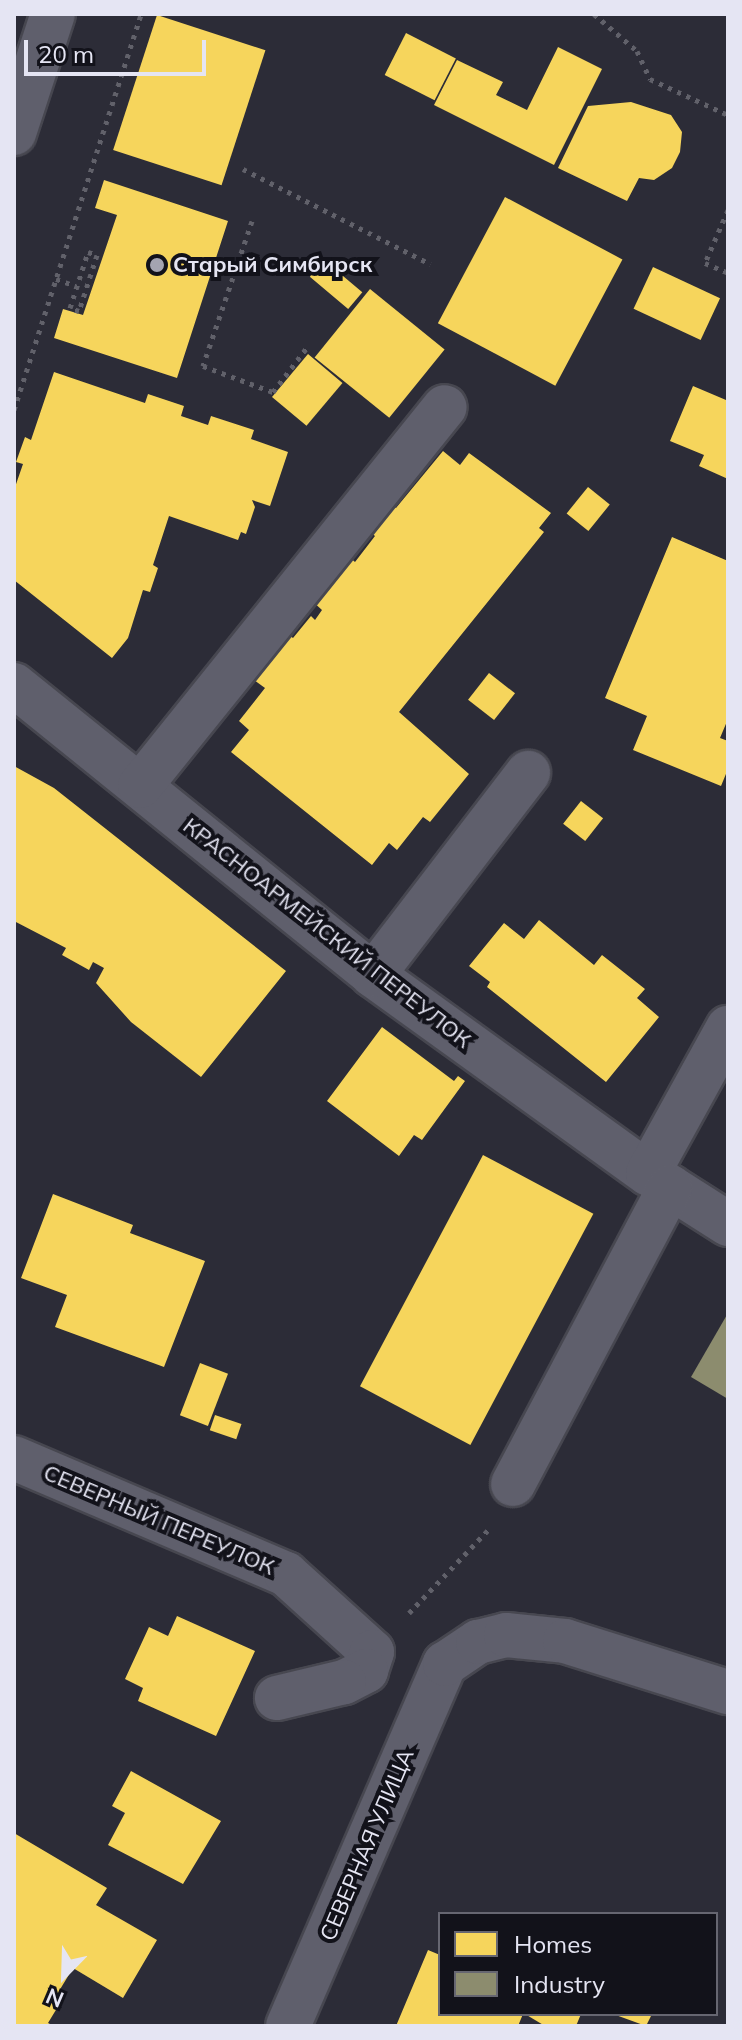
<!DOCTYPE html>
<html>
<head>
<meta charset="utf-8">
<style>
	body { margin:0 }
	#map { position:relative; width:742px; height:2040px; overflow:hidden; background:#2c2c37; font-family:Mulish,sans-serif }
	div>[style] { position:absolute }
	.homes>* { inset:0; background:#f6d55c; transform-origin:0 0 }
	.industry>* { inset:0; background:#8c8c6e }
	.path>* { height:5px; margin-top:-2.5px; transform-origin:0; background:repeating-linear-gradient(90deg,#61616a 0 4px,transparent 0 10px) }
	.roads { filter:drop-shadow(2px 0 #474750) drop-shadow(-2px 0 #474750) drop-shadow(0 2px #474750) drop-shadow(0 -2px #474750) }
	.minor>* { height:44px; margin:-22px; padding:0 22px; transform-origin:22px; border-radius:22px; background:#5f5f6c }
	.dots>* { width:22px; height:22px; translate:-50% -50%; box-sizing:border-box; border:4px solid #12121a; border-radius:50% }
	span { translate:-50% -50%; white-space:nowrap; text-align:center; line-height:1.15; -webkit-text-stroke:8px #12121a; paint-order:stroke }
	.poi-label { font-size:22px; color:#e5e5f3; font-weight:700 }
	.left { translate:0 -50%; text-align:left }
	.street-label { font-size:22px; color:#e5e5f3 }
	.frame { position:absolute; inset:0; border:16px solid #e5e5f3; pointer-events:none }
	.legend { position:absolute; left:438px; top:1912px; width:280px; height:104px; box-sizing:border-box; background:#12121a; border:2px solid #666671; margin:0; padding:10px 14px; list-style:none; font-size:24px; color:#e5e5f3 }
	.legend li { display:flex; align-items:center; gap:16px; height:40px }
	.legend b { width:40px; border:2px solid #666671 }
	.north { position:absolute; left:24px; top:1936px; width:80px; height:80px; -webkit-text-stroke:6px #12121a; paint-order:stroke; rotate:203deg; font-size:22px; font-weight:700; line-height:32px; text-align:center; color:#e5e5f3 }
	.north::after { content:''; display:block; margin:auto; width:28px; height:36px; background:#e5e5f3; clip-path:polygon(50% 0,100% 100%,50% 72%,0 100%) }
	.scale { position:absolute; left:24px; top:40px; width:182px; height:36px; box-sizing:border-box; border:4px solid #e5e5f3; border-top:0; padding-left:10px; font-size:24px; line-height:28px; white-space:nowrap; color:#e5e5f3; -webkit-text-stroke:6px #12121a; paint-order:stroke }
</style>
</head>
<body>
<div id="map">
	<div class="homes">
		<div style="left:157px;top:15px;width:114px;height:142px;rotate:18deg"></div>
		<div style="left:406px;top:33px;width:56px;height:47px;rotate:27deg"></div>
		<div style="clip-path:polygon(558px 47px,602px 69px,554px 165px,434px 105px,457px 60px,503px 82px,496px 95px,527px 110px)"></div>
		<div style="clip-path:polygon(631px 102px,671px 115px,682px 132px,680px 152px,672px 168px,654px 180px,639px 178px,627px 201px,558px 168px,588px 106px)"></div>
		<div style="clip-path:polygon(104px 180px,228px 221px,177px 378px,54px 338px,63px 309px,83px 315px,117px 215px,95px 208px)"></div>
		<div style="left:505px;top:197px;width:133px;height:143px;rotate:28deg"></div>
		<div style="left:324px;top:260px;width:50px;height:22px;rotate:40deg"></div>
		<div style="left:653px;top:267px;width:74px;height:46px;rotate:25deg"></div>
		<div style="left:370px;top:289px;width:96px;height:88px;rotate:39deg"></div>
		<div style="left:308px;top:354px;width:45px;height:56px;rotate:40deg"></div>
		<div style="clip-path:polygon(54px 372px,145px 403px,148px 394px,184px 406px,181px 416px,208px 425px,211px 416px,254px 430px,251px 439px,288px 452px,270px 506px,252px 500px,255px 507px,246px 534px,241px 532px,238px 540px,169px 516px,153px 565px,158px 568px,150px 592px,143px 590px,128px 638px,112px 658px,14px 580px,14px 490px,23px 464px,16px 462px,25px 437px,31px 440px)"></div>
		<div style="clip-path:polygon(693px 386px,726px 400px,728px 395px,728px 479px,699px 466px,704px 455px,670px 441px)"></div>
		<div style="clip-path:polygon(443px 451px,460px 465px,469px 453px,551px 513px,539px 528px,544px 532px,399px 712px,469px 774px,430px 822px,423px 817px,397px 850px,389px 843px,372px 865px,231px 752px,249px 730px,239px 721px,265px 688px,254px 680px,290px 636px,293px 638px,311px 616px,315px 620px,322px 610px,311px 600px,347px 555px,355px 562px,375px 536px,368px 530px,389px 503px,396px 508px)"></div>
		<div style="left:588px;top:487px;width:28px;height:34px;rotate:39deg"></div>
		<div style="clip-path:polygon(672px 537px,728px 561px,728px 719px,720px 738px,728px 741px,728px 769px,721px 786px,633px 750px,647px 716px,605px 698px)"></div>
		<div style="left:489px;top:673px;width:33px;height:34px;rotate:38deg"></div>
		<div style="clip-path:polygon(14px 766px,54px 788px,286px 971px,201px 1077px,131px 1022px,96px 983px,104px 968px,93px 962px,89px 970px,62px 955px,66px 948px,14px 921px)"></div>
		<div style="left:581px;top:801px;width:28px;height:29px;rotate:38deg"></div>
		<div style="clip-path:polygon(539px 920px,594px 965px,602px 955px,645px 989px,637px 998px,659px 1017px,606px 1082px,487px 987px,490px 982px,469px 966px,504px 923px,524px 939px)"></div>
		<div style="clip-path:polygon(382px 1027px,454px 1081px,458px 1076px,465px 1081px,422px 1140px,414px 1135px,399px 1156px,327px 1101px)"></div>
		<div style="left:483px;top:1155px;width:125px;height:262px;rotate:28deg"></div>
		<div style="clip-path:polygon(53px 1194px,133px 1225px,130px 1233px,205px 1261px,164px 1367px,55px 1327px,67px 1295px,21px 1278px)"></div>
		<div style="left:200px;top:1363px;width:30px;height:56px;rotate:21deg"></div>
		<div style="left:215px;top:1415px;width:28px;height:16px;rotate:19deg"></div>
		<div style="clip-path:polygon(177px 1616px,255px 1651px,216px 1736px,138px 1701px,143px 1688px,125px 1679px,149px 1627px,168px 1636px)"></div>
		<div style="clip-path:polygon(131px 1771px,221px 1821px,183px 1884px,108px 1845px,125px 1813px,112px 1806px)"></div>
		<div style="clip-path:polygon(14px 1833px,107px 1888px,96px 1905px,157px 1940px,123px 1998px,68px 1965px,70px 1973px,59px 1991px,65px 1995px,48px 2023px,54px 2026px,14px 2026px)"></div>
		<div style="clip-path:polygon(428px 1950px,440px 1955px,440px 2014px,523px 2014px,518px 2026px,396px 2026px)"></div>
		<div style="clip-path:polygon(525px 2014px,581px 2014px,576px 2026px,545px 2026px)"></div>
		<div style="clip-path:polygon(613px 2014px,652px 2014px,646px 2026px)"></div>
	</div>
	<div class="industry">
		<div style="clip-path:polygon(728px 1313px,728px 1399px,691px 1377px)"></div>
	</div>
	<div class="path">
		<div style="left:594px;top:14px;width:57px;rotate:40.7deg"></div>
		<div style="left:637px;top:51px;width:31px;rotate:65deg"></div>
		<div style="left:650px;top:79px;width:86px;rotate:24.8deg"></div>
		<div style="left:243px;top:169px;width:210px;rotate:26.9deg"></div>
		<div style="left:728px;top:210px;width:58px;rotate:113.5deg"></div>
		<div style="left:705px;top:263px;width:25px;rotate:23deg"></div>
		<div style="left:252px;top:221px;width:153px;rotate:108.7deg"></div>
		<div style="left:203px;top:366px;width:75px;rotate:20.4deg"></div>
		<div style="left:273px;top:392px;width:58px;rotate:-52.7deg"></div>
		<div style="left:88px;top:252px;width:9px;rotate:18deg"></div>
		<div style="left:97px;top:255px;width:59px;rotate:107.8deg"></div>
		<div style="left:79px;top:311px;width:9px;rotate:-162deg"></div>
		<div style="left:70px;top:308px;width:59px;rotate:-72.2deg"></div>
		<div style="left:56px;top:279px;width:21px;rotate:19deg"></div>
		<div style="left:14px;top:410px;width:416px;rotate:-72.2deg"></div>
		<div style="left:409px;top:1613px;width:115px;rotate:-46.4deg"></div>
	</div>
	<div class="roads">
		<div class="minor">
			<div style="left:14px;top:133px;width:125px;rotate:-71.9deg"></div>
			<div style="left:14px;top:685px;width:461px;rotate:38.9deg"></div>
			<div style="left:373px;top:975px;width:339px;rotate:35.8deg"></div>
			<div style="left:648px;top:1173px;width:95px;rotate:32.5deg"></div>
			<div style="left:140px;top:786px;width:486px;rotate:-51.2deg"></div>
			<div style="left:373px;top:975px;width:255px;rotate:-52.5deg"></div>
			<div style="left:648px;top:1173px;width:166px;rotate:-61.1deg"></div>
			<div style="left:14px;top:1458px;width:296px;rotate:23.1deg"></div>
			<div style="left:286px;top:1574px;width:116px;rotate:42.2deg"></div>
			<div style="left:372px;top:1652px;width:20px;rotate:108deg"></div>
			<div style="left:366px;top:1671px;width:25px;rotate:153deg"></div>
			<div style="left:344px;top:1682px;width:69px;rotate:166.6deg"></div>
			<div style="left:513px;top:1484px;width:336px;rotate:-62.1deg"></div>
			<div style="left:288px;top:2026px;width:395px;rotate:-66.6deg"></div>
			<div style="left:445px;top:1664px;width:40px;rotate:-34deg"></div>
			<div style="left:478px;top:1642px;width:29px;rotate:-14deg"></div>
			<div style="left:506px;top:1635px;width:59px;rotate:5.8deg"></div>
			<div style="left:565px;top:1641px;width:171px;rotate:17.4deg"></div>
		</div>
	</div>
	<div class="dots">
		<div style="left:157px;top:265px;background:#a4a4b1"></div>
	</div>
	<div class="poi-label">
		<span class="left" style="left:173px;top:265px">Старый Симбирск</span>
	</div>
	<div class="street-label">
		<span style="left:327px;top:933px;rotate:38deg">КРАСНОАРМЕЙСКИЙ ПЕРЕУЛОК</span>
		<span style="left:159px;top:1520px;rotate:23deg">СЕВЕРНЫЙ ПЕРЕУЛОК</span>
		<span style="left:367px;top:1845px;rotate:-67deg">СЕВЕРНАЯ УЛИЦА</span>
	</div>
	<div class="frame"></div>
	<ul class="legend">
	<li><b style="height:22px;background:#f6d55c"></b>Homes</li>
	<li><b style="height:22px;background:#8c8c6e"></b>Industry</li>
	</ul>
	<div class="north">N</div>
	<div class="scale">20 m</div>
</div>
</body>
</html>
